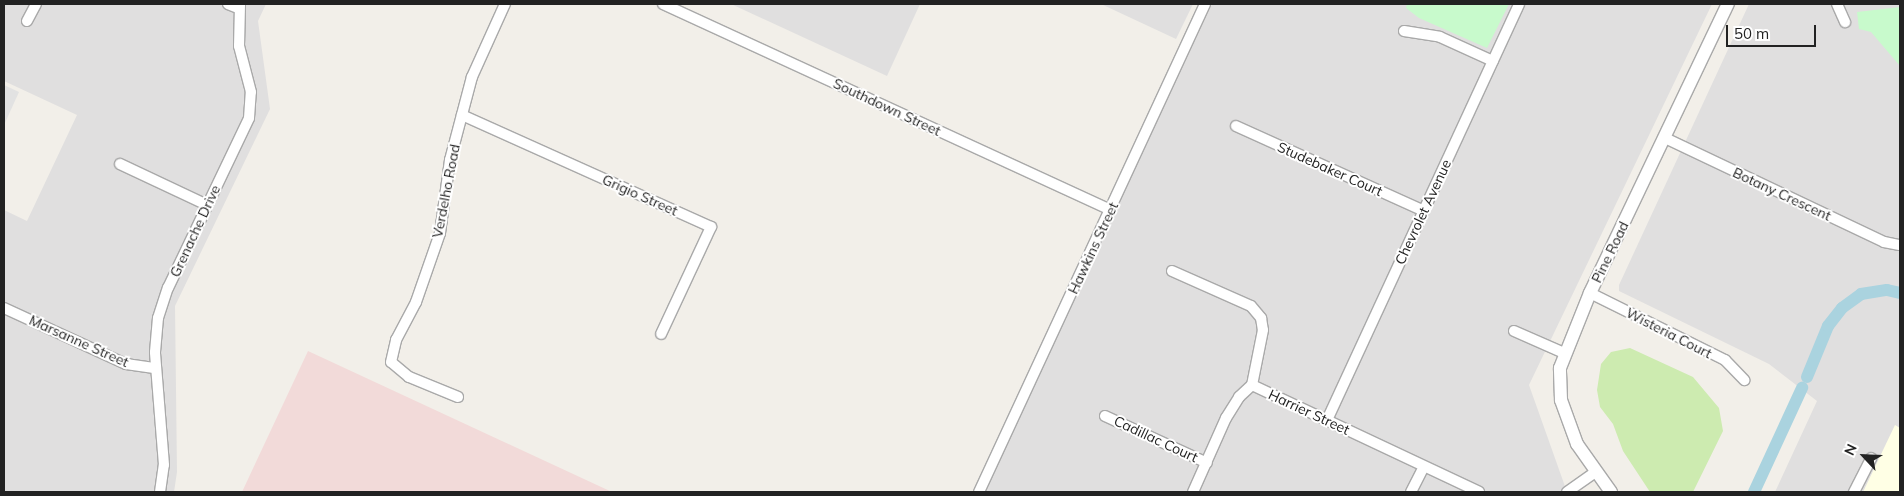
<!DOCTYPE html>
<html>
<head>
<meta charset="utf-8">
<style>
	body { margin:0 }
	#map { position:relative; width:1904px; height:496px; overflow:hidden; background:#f2efe9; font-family:Mulish,sans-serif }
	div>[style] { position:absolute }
	.residential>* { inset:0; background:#e0dfdf }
	.commercial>* { inset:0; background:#f2dad9 }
	.education>* { inset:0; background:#ffffe5 }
	.grass>* { inset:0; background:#cdebb0 }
	.park>* { inset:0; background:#c8facc }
	.parking>* { inset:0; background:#e2e2e2 }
	.canal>* { height:12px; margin:-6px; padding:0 6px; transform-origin:6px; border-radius:6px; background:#aad3df }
	.roads { filter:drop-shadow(1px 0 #a9a9a9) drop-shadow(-1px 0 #a9a9a9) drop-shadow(0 1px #a9a9a9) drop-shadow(0 -1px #a9a9a9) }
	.minor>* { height:10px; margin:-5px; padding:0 5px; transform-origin:5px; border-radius:5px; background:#fff }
	.tertiary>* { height:12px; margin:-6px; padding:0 6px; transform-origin:6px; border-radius:6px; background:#fff }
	span { translate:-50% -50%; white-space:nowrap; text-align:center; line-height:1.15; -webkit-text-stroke:4px #fff; paint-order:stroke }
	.street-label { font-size:14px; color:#222 }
	.frame { position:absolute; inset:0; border:5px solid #222; pointer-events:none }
	.north { position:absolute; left:1839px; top:431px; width:50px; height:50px; -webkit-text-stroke:4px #fff; paint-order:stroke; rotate:295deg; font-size:14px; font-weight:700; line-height:20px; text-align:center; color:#222 }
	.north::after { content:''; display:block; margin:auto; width:18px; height:22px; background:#222; clip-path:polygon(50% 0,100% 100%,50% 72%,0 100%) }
	.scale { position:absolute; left:1726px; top:25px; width:90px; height:22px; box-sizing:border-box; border:2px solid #222; border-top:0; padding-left:6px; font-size:15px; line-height:18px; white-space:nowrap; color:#222; -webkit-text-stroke:4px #fff; paint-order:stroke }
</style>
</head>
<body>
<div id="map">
	<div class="residential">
		<div style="clip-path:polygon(4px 4px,266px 4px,258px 21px,270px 109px,175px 306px,177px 472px,174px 492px,4px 492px,4px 210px,27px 221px,77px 115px,4px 81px)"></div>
		<div style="clip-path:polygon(731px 4px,920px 4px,887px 76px)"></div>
		<div style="clip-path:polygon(1101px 4px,1193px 4px,1176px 39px)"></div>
		<div style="clip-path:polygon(1212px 4px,1712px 4px,1529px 385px,1567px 492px,982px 492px)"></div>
		<div style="clip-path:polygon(1749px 4px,1900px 4px,1900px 492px,1775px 492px,1817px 401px,1769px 364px,1619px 291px,1619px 285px)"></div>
	</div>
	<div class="commercial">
		<div style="clip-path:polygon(308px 351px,612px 492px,242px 492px)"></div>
	</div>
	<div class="education">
		<div style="clip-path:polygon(1895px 425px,1900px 428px,1900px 492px,1863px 492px)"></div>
	</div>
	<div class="grass">
		<div style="clip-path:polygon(1630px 348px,1693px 377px,1719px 408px,1723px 431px,1693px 492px,1650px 492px,1623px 451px,1613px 424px,1600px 407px,1597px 390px,1601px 364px,1611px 352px)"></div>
	</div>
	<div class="park">
		<div style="clip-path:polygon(1407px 4px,1509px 4px,1487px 48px,1419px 18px,1406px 8px)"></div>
		<div style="clip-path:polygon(1900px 7px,1900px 66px,1871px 32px,1859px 29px,1857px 12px)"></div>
	</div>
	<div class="parking">
		<div style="clip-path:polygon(4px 85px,19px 92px,4px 125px)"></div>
	</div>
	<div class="canal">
		<div style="left:1807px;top:377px;width:55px;rotate:-67.6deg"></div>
		<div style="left:1828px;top:326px;width:23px;rotate:-52deg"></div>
		<div style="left:1842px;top:308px;width:24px;rotate:-36deg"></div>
		<div style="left:1861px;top:294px;width:26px;rotate:-9deg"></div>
		<div style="left:1887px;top:290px;width:13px;rotate:13deg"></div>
		<div style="left:1754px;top:492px;width:115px;rotate:-65.2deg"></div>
	</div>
	<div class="roads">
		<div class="minor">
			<div style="left:228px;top:4px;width:11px;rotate:22deg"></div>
			<div style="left:663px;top:4px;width:492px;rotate:24.7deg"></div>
			<div style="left:1837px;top:4px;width:20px;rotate:66deg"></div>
			<div style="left:27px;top:21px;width:19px;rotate:-62deg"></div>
			<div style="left:1404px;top:31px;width:36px;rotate:9deg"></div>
			<div style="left:1440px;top:37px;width:58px;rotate:24.4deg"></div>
			<div style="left:462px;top:115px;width:273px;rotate:24.2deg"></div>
			<div style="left:711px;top:227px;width:118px;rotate:115deg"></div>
			<div style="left:1236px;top:126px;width:206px;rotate:24.3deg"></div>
			<div style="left:1665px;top:138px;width:242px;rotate:25.4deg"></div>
			<div style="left:1884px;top:242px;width:16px;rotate:11deg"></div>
			<div style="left:120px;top:164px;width:96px;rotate:25.2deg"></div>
			<div style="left:1172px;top:271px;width:86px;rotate:23.9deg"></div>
			<div style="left:1251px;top:306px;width:16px;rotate:50deg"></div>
			<div style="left:1261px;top:318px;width:12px;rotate:81deg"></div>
			<div style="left:1263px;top:330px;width:56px;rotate:101.3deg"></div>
			<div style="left:1590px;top:293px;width:151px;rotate:26.4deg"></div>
			<div style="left:1725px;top:360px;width:28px;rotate:46deg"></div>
			<div style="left:4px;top:308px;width:134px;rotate:24.7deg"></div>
			<div style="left:126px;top:364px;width:30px;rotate:8deg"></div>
			<div style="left:1514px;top:331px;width:55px;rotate:23.7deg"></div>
			<div style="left:458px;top:397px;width:53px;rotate:-157.8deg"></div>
			<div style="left:409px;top:377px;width:23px;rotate:-140deg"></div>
			<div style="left:391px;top:362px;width:23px;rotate:-77deg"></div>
			<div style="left:396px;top:340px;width:43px;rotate:-62.2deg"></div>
			<div style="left:416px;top:302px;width:73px;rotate:-70.8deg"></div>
			<div style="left:440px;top:233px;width:74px;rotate:-82.2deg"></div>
			<div style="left:450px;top:160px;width:86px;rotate:-75.2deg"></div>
			<div style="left:472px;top:77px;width:80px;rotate:-65.7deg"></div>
			<div style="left:1105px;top:416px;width:112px;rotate:24.7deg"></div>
			<div style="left:1327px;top:420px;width:458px;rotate:-65.2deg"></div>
			<div style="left:160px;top:492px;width:27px;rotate:-82deg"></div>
			<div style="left:164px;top:465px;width:113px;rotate:-94.6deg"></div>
			<div style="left:155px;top:352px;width:34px;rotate:-85deg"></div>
			<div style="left:158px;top:318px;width:32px;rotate:-72deg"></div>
			<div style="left:168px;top:288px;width:188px;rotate:-64.5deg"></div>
			<div style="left:249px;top:118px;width:26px;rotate:-86deg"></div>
			<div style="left:251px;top:92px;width:48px;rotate:-104.6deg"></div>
			<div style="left:239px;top:46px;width:42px;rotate:-88.6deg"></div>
			<div style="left:979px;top:492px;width:538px;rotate:-65.15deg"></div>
			<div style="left:1193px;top:492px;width:81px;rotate:-66deg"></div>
			<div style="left:1226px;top:418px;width:25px;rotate:-58deg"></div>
			<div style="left:1239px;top:397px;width:18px;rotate:-43deg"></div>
			<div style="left:1252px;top:385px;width:251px;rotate:25.2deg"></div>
			<div style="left:1411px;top:492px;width:28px;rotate:-63deg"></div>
			<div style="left:1567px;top:492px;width:35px;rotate:-35deg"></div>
			<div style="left:1854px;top:492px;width:38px;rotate:-63deg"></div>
		</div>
		<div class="tertiary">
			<div style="left:1611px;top:492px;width:59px;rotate:-125.3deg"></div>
			<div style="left:1577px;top:444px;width:47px;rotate:-110deg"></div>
			<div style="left:1561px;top:400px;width:32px;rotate:-92deg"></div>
			<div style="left:1560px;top:368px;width:81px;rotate:-68.2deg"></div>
			<div style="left:1590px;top:293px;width:320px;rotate:-64.5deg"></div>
		</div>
	</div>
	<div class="street-label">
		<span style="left:887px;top:107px;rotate:25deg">Southdown Street</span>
		<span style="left:1330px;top:169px;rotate:24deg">Studebaker Court</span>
		<span style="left:446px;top:191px;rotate:-79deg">Verdelho Road</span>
		<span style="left:1782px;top:194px;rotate:25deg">Botany Crescent</span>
		<span style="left:640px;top:195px;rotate:24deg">Grigio Street</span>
		<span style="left:1423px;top:212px;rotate:-65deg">Chevrolet Avenue</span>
		<span style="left:195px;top:231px;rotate:-65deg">Grenache Drive</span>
		<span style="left:1093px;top:248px;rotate:-65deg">Hawkins Street</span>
		<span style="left:1610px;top:252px;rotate:-64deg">Pine Road</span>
		<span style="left:1669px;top:333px;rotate:27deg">Wisteria Court</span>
		<span style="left:79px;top:341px;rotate:24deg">Marsanne Street</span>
		<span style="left:1309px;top:412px;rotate:25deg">Harrier Street</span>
		<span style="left:1156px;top:439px;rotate:25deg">Cadillac Court</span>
	</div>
	<div class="frame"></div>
	<div class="north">N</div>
	<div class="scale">50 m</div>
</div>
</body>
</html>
